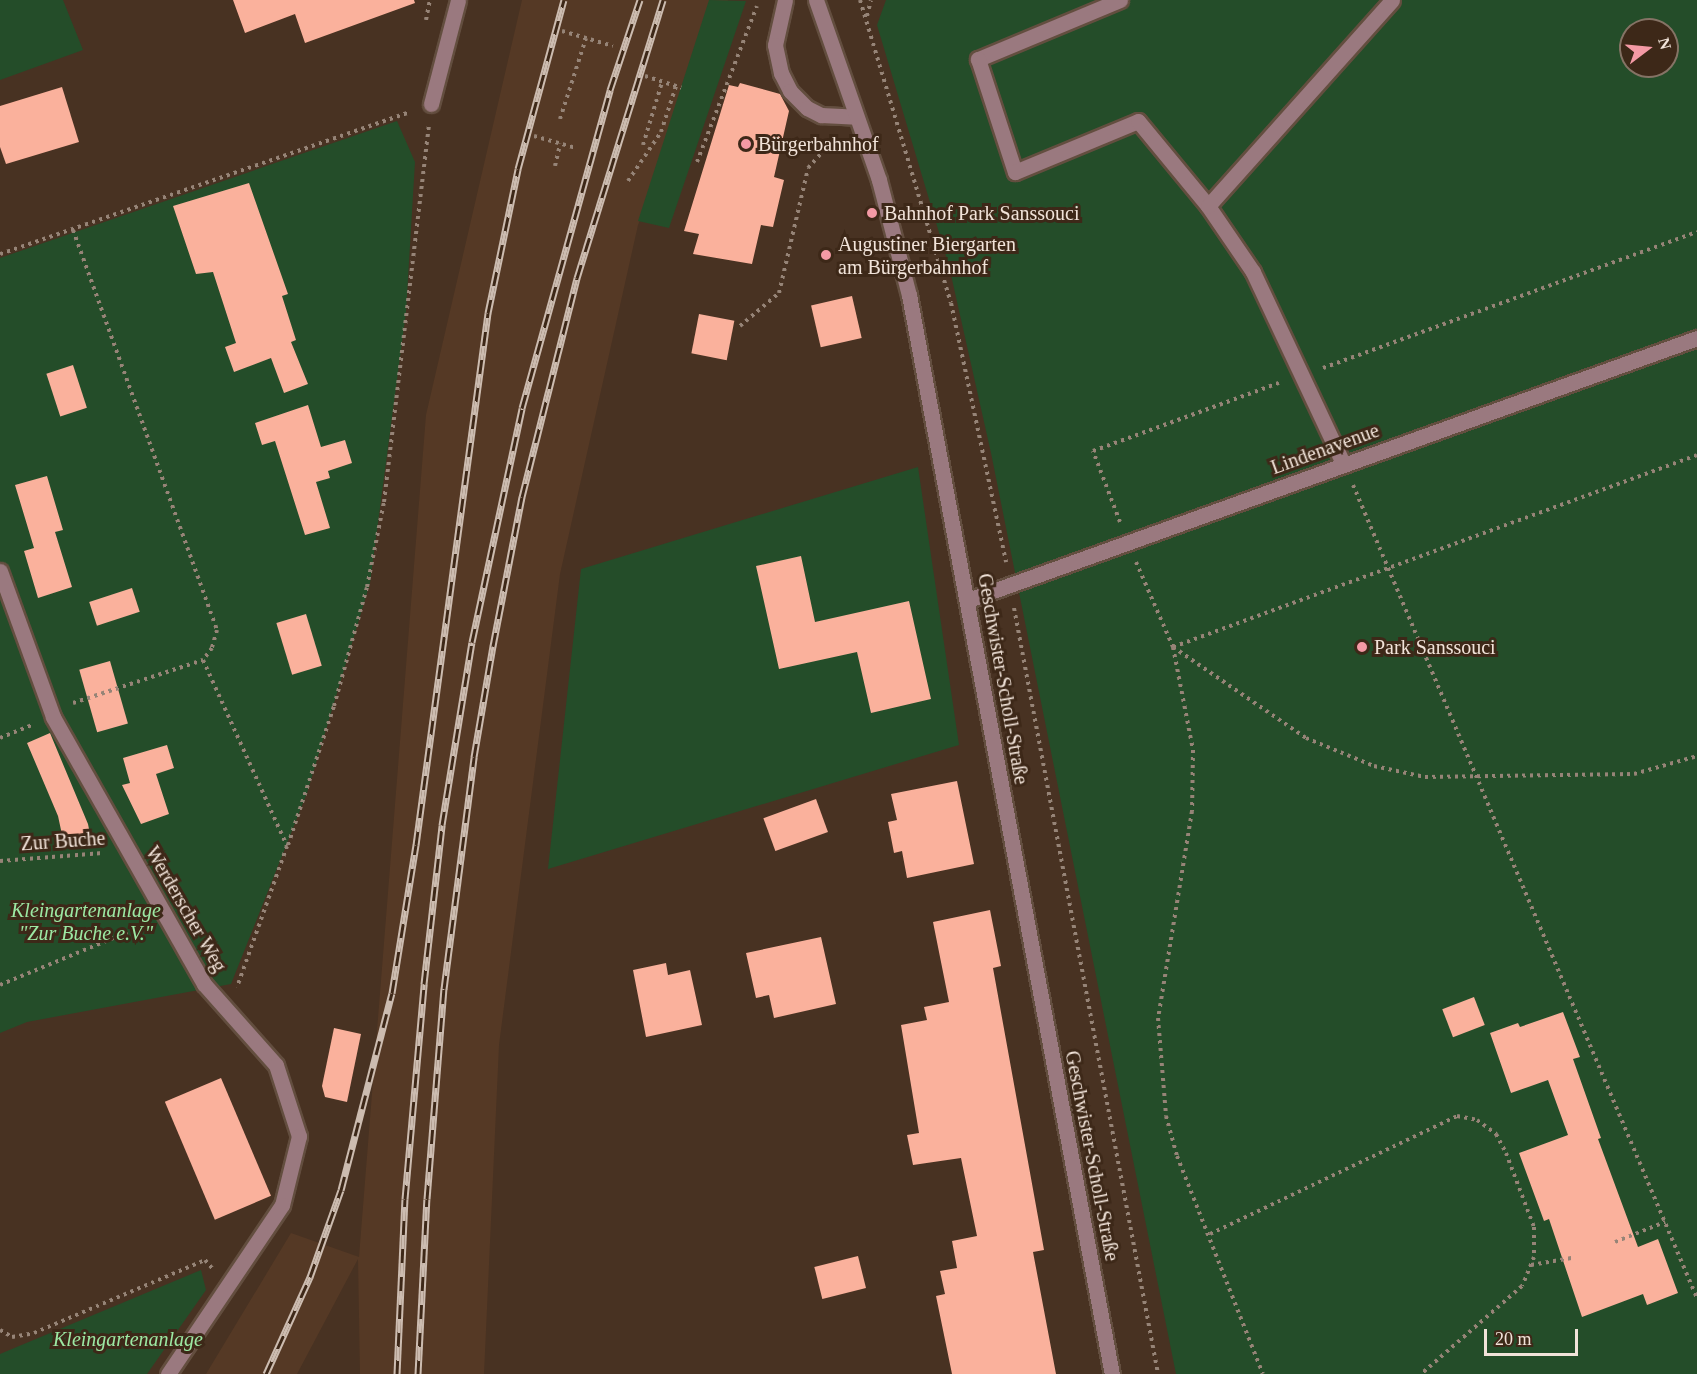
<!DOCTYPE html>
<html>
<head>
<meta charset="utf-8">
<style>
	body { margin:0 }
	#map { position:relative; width:1697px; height:1374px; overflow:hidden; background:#483222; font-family:Georgia,serif }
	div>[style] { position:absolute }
	.built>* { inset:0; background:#553925 }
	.green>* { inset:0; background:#244d29 }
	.building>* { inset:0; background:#fab19c; transform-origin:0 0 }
	.path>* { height:4px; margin-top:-2px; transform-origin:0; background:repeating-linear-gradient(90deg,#968477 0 3px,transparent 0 7.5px) }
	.roads { filter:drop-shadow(2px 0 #634e3f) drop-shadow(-2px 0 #634e3f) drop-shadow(0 2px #634e3f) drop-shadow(0 -2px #634e3f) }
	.minor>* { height:15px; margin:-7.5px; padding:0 7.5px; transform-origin:7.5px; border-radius:7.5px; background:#9a797f }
	.rail>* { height:7px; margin-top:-3.5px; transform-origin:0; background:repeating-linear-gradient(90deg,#3d2818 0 14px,#ccbcb0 0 28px); box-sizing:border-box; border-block:2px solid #ccbcb0 }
	.dots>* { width:16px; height:16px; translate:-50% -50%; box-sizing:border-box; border:3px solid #3d2818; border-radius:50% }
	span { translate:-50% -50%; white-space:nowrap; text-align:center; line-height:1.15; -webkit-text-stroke:6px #3d2818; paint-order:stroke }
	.poi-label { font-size:20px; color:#f1e3d9 }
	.left { translate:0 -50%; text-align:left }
	.street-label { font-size:20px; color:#f1e3d9 }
	.park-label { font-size:20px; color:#9ce8a3; font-style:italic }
	.north { position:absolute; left:1619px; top:18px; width:60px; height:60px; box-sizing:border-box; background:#3d2818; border:2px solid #857365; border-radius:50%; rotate:74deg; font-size:16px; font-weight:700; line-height:24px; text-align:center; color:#f1e3d9 }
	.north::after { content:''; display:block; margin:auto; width:21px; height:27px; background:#f49aa5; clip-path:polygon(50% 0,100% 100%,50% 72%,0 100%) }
	.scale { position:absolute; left:1484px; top:1329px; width:94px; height:27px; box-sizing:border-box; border:3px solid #f1e3d9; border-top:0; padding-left:8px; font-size:18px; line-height:21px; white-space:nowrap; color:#f1e3d9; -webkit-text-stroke:4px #3d2818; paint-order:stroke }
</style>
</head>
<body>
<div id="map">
	<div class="built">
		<div style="clip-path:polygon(522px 0,728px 0,638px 225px,560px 574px,499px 1045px,484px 1374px,360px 1374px,358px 1259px,297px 1374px,206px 1374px,291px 1233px,359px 1257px,426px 415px)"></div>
	</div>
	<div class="green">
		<div style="clip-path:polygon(0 0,63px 0,83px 50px,0 80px)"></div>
		<div style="clip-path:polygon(709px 0,746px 1px,669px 228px,638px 221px)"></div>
		<div style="clip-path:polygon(evenodd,886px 0,1697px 0,1697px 1374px,1176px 1374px,991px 453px,949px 266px,877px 25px,886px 0,1631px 30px,1667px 30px,1667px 66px,1631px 66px,1631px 30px)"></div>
		<div style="clip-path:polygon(397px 121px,415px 162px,406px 312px,370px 583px,307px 793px,231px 984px,27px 1022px,0 1033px,0 258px)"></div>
		<div style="clip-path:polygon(918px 467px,959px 745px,548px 869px,581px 569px)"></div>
		<div style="clip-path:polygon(201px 1270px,206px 1290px,147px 1374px,0 1374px,0 1354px)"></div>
	</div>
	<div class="building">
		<div style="clip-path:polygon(233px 0,414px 0,415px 3px,305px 43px,295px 14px,245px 33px)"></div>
		<div style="clip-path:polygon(740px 83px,780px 94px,789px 111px,774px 177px,784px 180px,773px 227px,761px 225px,752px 264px,693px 254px,699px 234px,684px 231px,729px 85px,738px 87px)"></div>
		<div style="clip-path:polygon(62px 87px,79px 142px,6px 164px,0 147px,0 106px)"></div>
		<div style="clip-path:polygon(249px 183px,288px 294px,282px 296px,296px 340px,291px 342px,308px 384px,284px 393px,271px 358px,234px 372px,225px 347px,236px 343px,213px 272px,196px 274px,173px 206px)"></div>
		<div style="left:852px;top:296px;width:43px;height:42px;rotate:77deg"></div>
		<div style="left:699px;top:314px;width:36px;height:40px;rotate:11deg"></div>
		<div style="left:73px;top:365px;width:45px;height:28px;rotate:72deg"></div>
		<div style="clip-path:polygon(308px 405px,321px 447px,345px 440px,352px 463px,328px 471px,330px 478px,316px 482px,330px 528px,305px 535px,275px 441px,262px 445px,255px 423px)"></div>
		<div style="clip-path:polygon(47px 476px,63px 530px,55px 532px,72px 587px,38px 598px,24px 551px,34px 548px,15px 485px)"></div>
		<div style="clip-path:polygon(801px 556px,815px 622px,909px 601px,931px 699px,871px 713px,857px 652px,779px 669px,756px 566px)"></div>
		<div style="left:132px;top:588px;width:25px;height:45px;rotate:72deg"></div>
		<div style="left:306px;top:614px;width:54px;height:31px;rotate:73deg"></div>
		<div style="left:110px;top:661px;width:65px;height:32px;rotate:74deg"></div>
		<div style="clip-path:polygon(50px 733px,88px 824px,91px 839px,64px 844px,58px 816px,27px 743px)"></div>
		<div style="clip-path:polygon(167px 745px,174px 768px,156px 774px,169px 814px,141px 824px,122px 785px,130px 783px,123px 758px)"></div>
		<div style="clip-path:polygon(957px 781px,974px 864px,907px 878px,902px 851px,894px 853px,888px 822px,897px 820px,891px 794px)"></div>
		<div style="left:816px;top:799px;width:35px;height:56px;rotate:70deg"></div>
		<div style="clip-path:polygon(990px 910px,1001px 966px,993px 968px,1044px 1250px,1033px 1252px,1056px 1374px,952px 1374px,936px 1296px,945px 1294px,940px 1271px,957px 1268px,952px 1241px,977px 1236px,961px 1158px,913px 1165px,907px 1135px,919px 1133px,901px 1025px,927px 1020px,924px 1007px,949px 1002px,933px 922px)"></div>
		<div style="clip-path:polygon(821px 937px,836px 1004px,774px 1018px,769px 995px,756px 998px,746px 953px)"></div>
		<div style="clip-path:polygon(666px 963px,668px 975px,690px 970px,702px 1025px,646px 1037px,633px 970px)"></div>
		<div style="left:1474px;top:997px;width:30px;height:34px;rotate:69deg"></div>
		<div style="clip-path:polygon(1563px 1012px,1580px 1057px,1573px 1059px,1601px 1138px,1598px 1139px,1638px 1247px,1658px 1239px,1678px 1293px,1647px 1305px,1643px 1294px,1582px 1317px,1549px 1219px,1544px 1221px,1519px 1153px,1568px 1135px,1548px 1080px,1511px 1093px,1490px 1033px,1518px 1023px,1520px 1027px)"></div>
		<div style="clip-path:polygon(334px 1028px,361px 1034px,347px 1102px,325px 1097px,322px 1086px)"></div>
		<div style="left:221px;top:1078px;width:128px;height:61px;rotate:67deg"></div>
		<div style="left:858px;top:1256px;width:33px;height:45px;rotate:76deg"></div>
	</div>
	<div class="path">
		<div style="left:860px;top:0;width:316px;rotate:73.3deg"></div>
		<div style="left:951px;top:303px;width:265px;rotate:78deg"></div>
		<div style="left:867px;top:16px;width:16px;rotate:-76deg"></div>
		<div style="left:426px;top:20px;width:20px;rotate:-79deg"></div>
		<div style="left:562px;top:31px;width:53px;rotate:16.4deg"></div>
		<div style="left:645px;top:76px;width:38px;rotate:18deg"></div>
		<div style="left:560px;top:119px;width:85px;rotate:-72.2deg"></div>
		<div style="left:534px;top:136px;width:44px;rotate:15.9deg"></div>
		<div style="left:643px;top:145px;width:66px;rotate:-73.2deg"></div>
		<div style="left:697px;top:162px;width:167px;rotate:-69deg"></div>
		<div style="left:555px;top:166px;width:23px;rotate:-77deg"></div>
		<div style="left:628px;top:181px;width:59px;rotate:-56deg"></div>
		<div style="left:661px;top:132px;width:48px;rotate:-71.9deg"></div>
		<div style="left:73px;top:230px;width:425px;rotate:70.2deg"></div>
		<div style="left:217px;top:630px;width:19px;rotate:106deg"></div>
		<div style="left:212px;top:648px;width:15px;rotate:127deg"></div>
		<div style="left:203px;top:660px;width:204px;rotate:65.7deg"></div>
		<div style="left:287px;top:846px;width:150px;rotate:109.5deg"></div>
		<div style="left:0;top:254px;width:434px;rotate:-19.1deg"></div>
		<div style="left:740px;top:326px;width:51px;rotate:-40.2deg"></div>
		<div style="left:779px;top:293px;width:128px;rotate:-76.9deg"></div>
		<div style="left:808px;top:168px;width:38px;rotate:-48deg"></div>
		<div style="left:1323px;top:368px;width:398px;rotate:-20deg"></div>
		<div style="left:1353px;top:485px;width:883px;rotate:67.07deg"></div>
		<div style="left:1120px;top:522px;width:76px;rotate:-110.8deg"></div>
		<div style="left:1093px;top:451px;width:198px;rotate:-20.1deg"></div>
		<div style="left:1136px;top:562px;width:93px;rotate:66.5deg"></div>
		<div style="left:1173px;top:647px;width:105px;rotate:79deg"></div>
		<div style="left:1193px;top:750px;width:61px;rotate:90.9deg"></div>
		<div style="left:1192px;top:811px;width:210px;rotate:99.3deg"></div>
		<div style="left:1158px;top:1018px;width:98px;rotate:85.3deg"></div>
		<div style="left:1166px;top:1116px;width:41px;rotate:74.6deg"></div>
		<div style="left:1177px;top:1156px;width:234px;rotate:68.5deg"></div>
		<div style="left:1014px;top:608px;width:779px;rotate:79.35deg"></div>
		<div style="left:1173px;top:647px;width:161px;rotate:34.4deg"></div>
		<div style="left:1306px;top:738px;width:74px;rotate:22.4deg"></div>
		<div style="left:1374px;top:766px;width:52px;rotate:12.2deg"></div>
		<div style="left:1425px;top:777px;width:209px;rotate:-0.8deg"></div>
		<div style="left:1634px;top:774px;width:66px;rotate:-15.9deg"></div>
		<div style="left:1173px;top:647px;width:558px;rotate:-20.12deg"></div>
		<div style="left:73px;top:703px;width:137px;rotate:-18.3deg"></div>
		<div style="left:0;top:738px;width:35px;rotate:-22deg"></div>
		<div style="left:288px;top:845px;width:146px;rotate:-71.7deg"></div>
		<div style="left:334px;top:706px;width:123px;rotate:-74.5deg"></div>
		<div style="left:367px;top:587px;width:87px;rotate:-78.7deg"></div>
		<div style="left:384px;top:502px;width:380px;rotate:-83.2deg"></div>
		<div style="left:0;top:861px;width:103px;rotate:-4.4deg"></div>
		<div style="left:0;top:985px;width:157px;rotate:-22.5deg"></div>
		<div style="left:1210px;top:1234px;width:274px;rotate:-25.5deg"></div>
		<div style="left:1457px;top:1116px;width:20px;rotate:11deg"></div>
		<div style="left:1477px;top:1120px;width:24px;rotate:36deg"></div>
		<div style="left:1496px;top:1134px;width:21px;rotate:62deg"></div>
		<div style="left:1506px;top:1153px;width:79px;rotate:69.3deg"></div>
		<div style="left:1534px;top:1227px;width:30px;rotate:90deg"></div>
		<div style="left:1534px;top:1257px;width:31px;rotate:112deg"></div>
		<div style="left:1522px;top:1286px;width:134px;rotate:138.9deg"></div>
		<div style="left:1615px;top:1242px;width:54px;rotate:-21.8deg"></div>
		<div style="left:1531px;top:1265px;width:41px;rotate:-9.9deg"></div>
		<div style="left:0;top:1330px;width:14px;rotate:30deg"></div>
		<div style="left:12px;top:1337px;width:22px;rotate:-10deg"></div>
		<div style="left:34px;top:1333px;width:186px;rotate:-23.1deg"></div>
		<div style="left:205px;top:1260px;width:11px;rotate:49deg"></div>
	</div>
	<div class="roads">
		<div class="minor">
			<div style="left:785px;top:0;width:46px;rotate:102.5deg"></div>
			<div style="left:775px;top:45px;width:29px;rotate:78deg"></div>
			<div style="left:781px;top:73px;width:20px;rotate:63deg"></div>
			<div style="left:790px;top:91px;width:24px;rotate:45deg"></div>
			<div style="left:807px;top:108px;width:16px;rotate:27deg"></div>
			<div style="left:821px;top:115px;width:35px;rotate:3deg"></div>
			<div style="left:816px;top:0;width:191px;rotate:70.7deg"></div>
			<div style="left:879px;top:180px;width:119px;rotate:75.4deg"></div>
			<div style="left:909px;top:295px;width:1098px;rotate:79.35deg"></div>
			<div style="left:1120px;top:0;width:154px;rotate:157.4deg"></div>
			<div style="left:978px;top:59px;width:119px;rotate:71.9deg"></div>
			<div style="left:1015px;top:172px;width:133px;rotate:-22.5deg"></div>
			<div style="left:1138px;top:121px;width:110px;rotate:50.5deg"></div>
			<div style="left:1208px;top:206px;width:80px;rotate:55.7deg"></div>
			<div style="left:1253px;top:272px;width:213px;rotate:64.8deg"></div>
			<div style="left:431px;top:104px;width:107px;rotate:-75.4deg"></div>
			<div style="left:1208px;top:206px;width:276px;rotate:-48.2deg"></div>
			<div style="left:0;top:571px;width:155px;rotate:70deg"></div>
			<div style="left:53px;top:717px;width:307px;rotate:60.5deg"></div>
			<div style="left:204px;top:984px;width:108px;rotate:48.4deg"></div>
			<div style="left:276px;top:1065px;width:75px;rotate:72.1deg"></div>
			<div style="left:299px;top:1136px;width:71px;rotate:103.8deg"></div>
			<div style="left:282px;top:1205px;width:204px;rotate:124deg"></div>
			<div style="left:968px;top:600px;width:775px;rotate:-19.77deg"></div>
		</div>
	</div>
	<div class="rail">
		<div style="left:266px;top:1374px;width:107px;rotate:-65.6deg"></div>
		<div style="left:310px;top:1277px;width:92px;rotate:-70.4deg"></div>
		<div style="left:341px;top:1190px;width:203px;rotate:-75.5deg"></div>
		<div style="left:392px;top:993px;width:150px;rotate:-80.8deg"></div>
		<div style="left:416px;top:845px;width:537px;rotate:-82.29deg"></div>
		<div style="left:488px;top:313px;width:147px;rotate:-78.2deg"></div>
		<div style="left:518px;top:169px;width:175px;rotate:-74.8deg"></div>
		<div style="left:397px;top:1374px;width:175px;rotate:-87.4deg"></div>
		<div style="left:405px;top:1199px;width:216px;rotate:-84.9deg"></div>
		<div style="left:424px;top:984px;width:160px;rotate:-83.5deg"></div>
		<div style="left:442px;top:825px;width:185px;rotate:-80.7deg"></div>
		<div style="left:472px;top:642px;width:239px;rotate:-77.9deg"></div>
		<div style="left:522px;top:408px;width:330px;rotate:-74.5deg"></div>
		<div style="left:610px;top:90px;width:95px;rotate:-71.6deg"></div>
		<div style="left:418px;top:1374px;width:175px;rotate:-87.1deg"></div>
		<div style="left:427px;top:1199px;width:211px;rotate:-85.4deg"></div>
		<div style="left:444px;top:989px;width:234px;rotate:-82.6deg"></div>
		<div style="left:474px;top:757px;width:113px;rotate:-80.3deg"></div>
		<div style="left:493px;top:646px;width:152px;rotate:-79deg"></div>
		<div style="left:522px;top:497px;width:226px;rotate:-75.9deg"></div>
		<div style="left:577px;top:278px;width:291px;rotate:-72.8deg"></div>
	</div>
	<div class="dots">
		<div style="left:746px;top:144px;background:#f49aa5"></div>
		<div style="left:872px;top:213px;background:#f49aa5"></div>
		<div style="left:826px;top:255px;background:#f49aa5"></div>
		<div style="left:1362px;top:647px;background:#f49aa5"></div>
	</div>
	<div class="poi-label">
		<span class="left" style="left:758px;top:144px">Bürgerbahnhof</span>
		<span class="left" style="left:884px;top:213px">Bahnhof Park Sanssouci</span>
		<span class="left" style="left:838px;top:256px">Augustiner Biergarten<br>am Bürgerbahnhof</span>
		<span class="left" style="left:1374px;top:647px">Park Sanssouci</span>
	</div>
	<div class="street-label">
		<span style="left:1325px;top:449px;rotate:-20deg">Lindenavenue</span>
		<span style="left:1003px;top:679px;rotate:80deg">Geschwister-Scholl-Straße</span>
		<span style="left:63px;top:841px;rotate:-4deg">Zur Buche</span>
		<span style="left:186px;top:909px;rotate:60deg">Werderscher Weg</span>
		<span style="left:1092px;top:1156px;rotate:79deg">Geschwister-Scholl-Straße</span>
	</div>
	<div class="park-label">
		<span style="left:86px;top:922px">Kleingartenanlage<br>"Zur Buche e.V."</span>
		<span style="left:128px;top:1339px">Kleingartenanlage</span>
	</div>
	<div class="north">N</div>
	<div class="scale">20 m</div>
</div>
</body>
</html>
